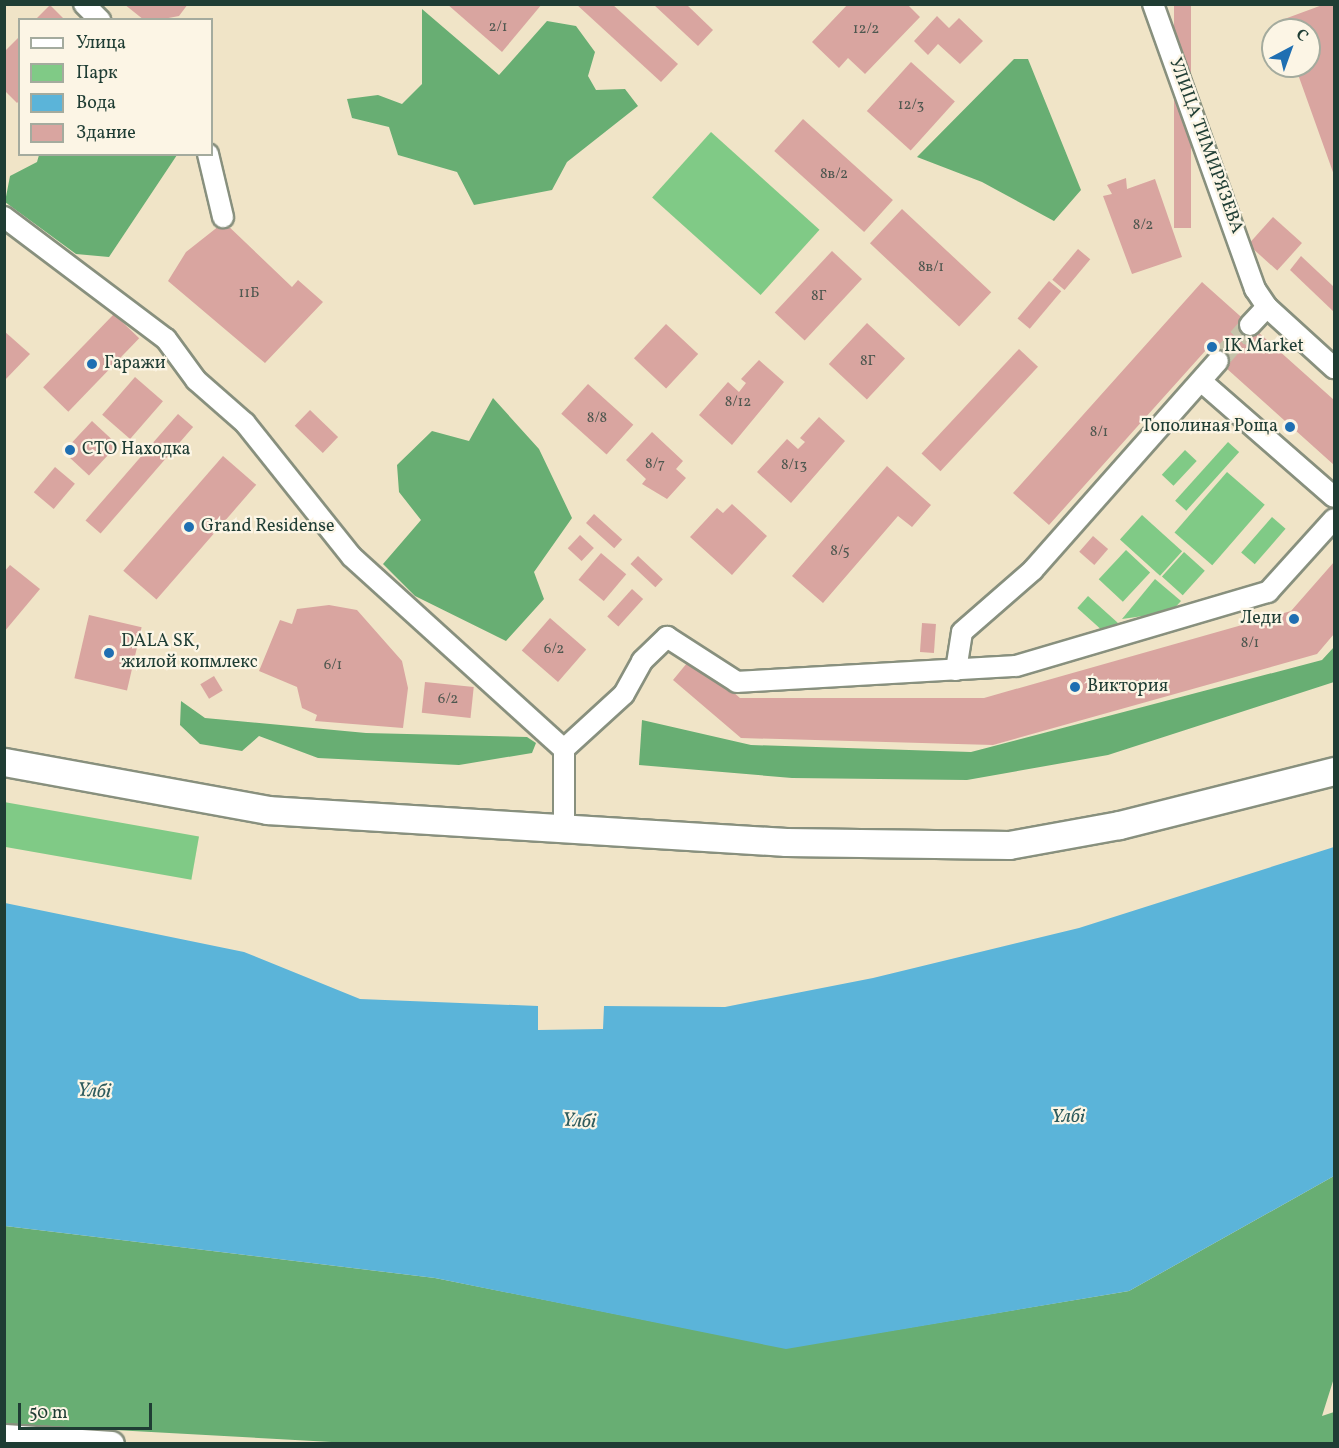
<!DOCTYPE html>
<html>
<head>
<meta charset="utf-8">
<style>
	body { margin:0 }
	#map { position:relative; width:1339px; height:1448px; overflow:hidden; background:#f0e4c7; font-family:Vollkorn,serif }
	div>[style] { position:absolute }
	.green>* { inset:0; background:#80ca86; transform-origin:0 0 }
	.forest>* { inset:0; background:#68ae73 }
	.water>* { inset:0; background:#5bb4d9 }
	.building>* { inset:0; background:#d9a5a0; transform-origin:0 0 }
	.minor-tunnel>* { height:20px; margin-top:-10px; transform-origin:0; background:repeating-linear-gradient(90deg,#c6c3aa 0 20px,transparent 0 30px) }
	.roads { filter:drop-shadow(2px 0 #88907e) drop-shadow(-2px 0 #88907e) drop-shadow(0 2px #88907e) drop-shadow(0 -2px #88907e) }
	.minor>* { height:20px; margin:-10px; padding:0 10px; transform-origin:10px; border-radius:10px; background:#fff }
	.tertiary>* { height:24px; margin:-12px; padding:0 12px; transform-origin:12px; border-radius:12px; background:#fff }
	.secondary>* { height:27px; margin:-13.5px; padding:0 13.5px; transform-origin:13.5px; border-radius:13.5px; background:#fff }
	.dots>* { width:16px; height:16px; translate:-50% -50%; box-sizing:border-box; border:3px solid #fcf5e5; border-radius:50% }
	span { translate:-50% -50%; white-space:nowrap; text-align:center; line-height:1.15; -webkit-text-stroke:4.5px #fcf5e5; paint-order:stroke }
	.number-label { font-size:15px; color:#4e574f }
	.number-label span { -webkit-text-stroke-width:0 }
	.street-label { font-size:18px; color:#1f3d34 }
	.poi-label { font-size:18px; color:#1f3d34 }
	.left { translate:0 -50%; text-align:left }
	.right { translate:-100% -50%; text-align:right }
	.water-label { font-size:20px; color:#2e5b5d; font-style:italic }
	.frame { position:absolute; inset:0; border:6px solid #1f3d34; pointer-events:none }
	.legend { position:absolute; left:18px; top:18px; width:195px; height:138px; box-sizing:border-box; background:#fcf5e5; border:2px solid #a4ab9e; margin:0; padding:8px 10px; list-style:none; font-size:18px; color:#1f3d34 }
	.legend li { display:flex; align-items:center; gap:12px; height:30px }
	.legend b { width:30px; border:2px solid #a4ab9e }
	.north { position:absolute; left:1261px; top:18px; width:60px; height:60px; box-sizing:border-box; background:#fcf5e5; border:2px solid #a4ab9e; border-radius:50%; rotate:41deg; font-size:16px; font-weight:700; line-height:24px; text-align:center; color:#1f3d34 }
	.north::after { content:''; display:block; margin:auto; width:21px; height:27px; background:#1f6fb2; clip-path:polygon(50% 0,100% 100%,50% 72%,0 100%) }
	.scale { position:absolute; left:18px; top:1403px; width:134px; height:27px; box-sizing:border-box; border:3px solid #1f3d34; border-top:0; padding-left:8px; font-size:18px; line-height:21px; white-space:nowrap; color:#1f3d34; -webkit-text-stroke:4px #fcf5e5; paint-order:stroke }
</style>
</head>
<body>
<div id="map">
	<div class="green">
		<div style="left:711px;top:132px;width:146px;height:88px;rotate:42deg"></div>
		<div style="left:1228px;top:442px;width:15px;height:79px;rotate:42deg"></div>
		<div style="left:1185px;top:450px;width:16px;height:34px;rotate:43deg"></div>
		<div style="left:1227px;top:472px;width:50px;height:80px;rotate:41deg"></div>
		<div style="left:1142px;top:515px;width:54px;height:33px;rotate:42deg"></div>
		<div style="left:1272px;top:517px;width:18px;height:47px;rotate:41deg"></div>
		<div style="left:1126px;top:550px;width:33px;height:40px;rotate:43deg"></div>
		<div style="left:1184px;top:552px;width:28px;height:33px;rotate:42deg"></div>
		<div style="clip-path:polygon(1155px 579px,1181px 601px,1171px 612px,1122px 619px)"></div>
		<div style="left:1088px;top:596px;width:40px;height:16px;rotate:42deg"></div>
		<div style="left:4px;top:802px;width:198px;height:44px;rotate:10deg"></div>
	</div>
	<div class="forest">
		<div style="clip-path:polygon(422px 9px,499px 75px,547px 21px,576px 26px,595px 52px,588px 76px,596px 90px,625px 89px,638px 106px,567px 162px,552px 190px,474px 205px,457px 172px,398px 155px,389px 127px,352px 118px,347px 99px,378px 95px,402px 104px,422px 84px)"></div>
		<div style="clip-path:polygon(1014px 59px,1028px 59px,1081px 190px,1054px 221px,982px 182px,917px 157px)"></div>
		<div style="clip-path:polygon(39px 155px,39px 154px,177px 155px,109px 257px,76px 254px,5px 202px,10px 176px,37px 162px)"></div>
		<div style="clip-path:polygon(493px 398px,539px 449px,572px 518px,534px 572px,544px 599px,506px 641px,415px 596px,383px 564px,421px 520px,399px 492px,397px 465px,432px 431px,469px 441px)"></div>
		<div style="clip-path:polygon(1334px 647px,1334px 682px,1108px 755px,967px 780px,792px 778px,639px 765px,642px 720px,751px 745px,971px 752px,1322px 660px)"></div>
		<div style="clip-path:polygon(181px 701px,205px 718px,366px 733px,527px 737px,536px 743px,532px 753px,459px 765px,318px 758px,259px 736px,242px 751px,200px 744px,180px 725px)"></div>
		<div style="clip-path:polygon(1334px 1176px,1334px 1378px,1322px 1416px,1334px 1412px,1334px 1443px,368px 1444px,5px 1424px,5px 1226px,435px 1278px,786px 1348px,1129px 1291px)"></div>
	</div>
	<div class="water">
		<div style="clip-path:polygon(1334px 847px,1334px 1176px,1129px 1291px,786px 1349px,435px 1278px,5px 1226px,5px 903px,244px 952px,360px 999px,538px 1006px,538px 1030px,603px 1029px,604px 1006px,725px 1007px,873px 978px,1079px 928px)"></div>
	</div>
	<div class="building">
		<div style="clip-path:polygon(124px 4px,188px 4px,179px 16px,158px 20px,144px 20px)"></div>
		<div style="clip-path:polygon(447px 4px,542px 4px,502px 52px)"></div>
		<div style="clip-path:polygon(576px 4px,612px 4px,678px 64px,661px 82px)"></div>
		<div style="clip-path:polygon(653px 4px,686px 4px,713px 30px,698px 46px)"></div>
		<div style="clip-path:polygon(848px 4px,907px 4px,920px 17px,865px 74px,848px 58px,839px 68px,812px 42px)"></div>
		<div style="left:1174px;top:4px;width:17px;height:224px"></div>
		<div style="clip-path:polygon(1325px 4px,1334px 4px,1334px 175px,1295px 66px,1309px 66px,1309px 30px,1282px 30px,1279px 21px)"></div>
		<div style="clip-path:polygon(50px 5px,65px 20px,35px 20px)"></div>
		<div style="clip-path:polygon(937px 16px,949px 28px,959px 18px,983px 41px,960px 64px,938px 44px,928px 55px,914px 41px)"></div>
		<div style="clip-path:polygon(20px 36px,20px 100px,17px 103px,5px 91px,5px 51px)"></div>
		<div style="left:911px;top:62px;width:59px;height:66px;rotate:42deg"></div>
		<div style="left:803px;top:119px;width:121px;height:43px;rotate:42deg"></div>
		<div style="clip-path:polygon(1126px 178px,1127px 189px,1155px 179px,1182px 257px,1132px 274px,1103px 196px,1112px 194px,1107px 185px)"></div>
		<div style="left:902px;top:209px;width:122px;height:47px;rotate:43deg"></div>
		<div style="left:1273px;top:217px;width:39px;height:37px;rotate:42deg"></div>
		<div style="clip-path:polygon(224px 222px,292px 287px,298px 280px,323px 302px,265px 363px,168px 281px,186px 252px)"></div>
		<div style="left:1078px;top:249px;width:16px;height:40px;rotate:40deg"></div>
		<div style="left:832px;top:251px;width:41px;height:84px;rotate:43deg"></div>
		<div style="clip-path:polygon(1301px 256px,1334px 287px,1334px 312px,1290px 270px)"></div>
		<div style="left:1049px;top:281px;width:16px;height:49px;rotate:40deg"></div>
		<div style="clip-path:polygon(1202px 282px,1334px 400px,1334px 465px,1206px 350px,1049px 525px,1013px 493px)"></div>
		<div style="left:114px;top:314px;width:35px;height:102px;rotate:44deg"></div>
		<div style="left:867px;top:323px;width:52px;height:56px;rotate:43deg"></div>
		<div style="left:666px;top:324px;width:44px;height:47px;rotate:43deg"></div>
		<div style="clip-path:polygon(4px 331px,30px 354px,4px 381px)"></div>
		<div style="left:1019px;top:349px;width:26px;height:143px;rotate:43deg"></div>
		<div style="clip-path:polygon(759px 360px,784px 382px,732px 445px,699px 415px,728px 382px,739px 392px,746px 383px,741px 379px)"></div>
		<div style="left:135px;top:377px;width:37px;height:50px;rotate:41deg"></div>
		<div style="left:588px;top:384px;width:61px;height:40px;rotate:42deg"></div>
		<div style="left:310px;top:410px;width:39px;height:22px;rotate:44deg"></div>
		<div style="left:178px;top:414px;width:20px;height:141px;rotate:41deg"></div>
		<div style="clip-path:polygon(819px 417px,845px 441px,791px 503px,757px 472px,787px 439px,798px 449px,805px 442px,800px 438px)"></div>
		<div style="left:92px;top:421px;width:35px;height:42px;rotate:43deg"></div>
		<div style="clip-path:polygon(652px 432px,683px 461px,676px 469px,686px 478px,667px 499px,642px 484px,646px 479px,626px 460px)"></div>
		<div style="left:223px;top:456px;width:44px;height:152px;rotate:41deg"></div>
		<div style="clip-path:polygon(887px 466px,931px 505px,912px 527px,898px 516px,823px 603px,792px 576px)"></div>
		<div style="left:55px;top:467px;width:26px;height:33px;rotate:40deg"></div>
		<div style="clip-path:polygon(732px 504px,767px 536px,732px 575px,690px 537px,717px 508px,723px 513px)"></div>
		<div style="left:594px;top:514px;width:38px;height:12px;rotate:42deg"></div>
		<div style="left:580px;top:535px;width:19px;height:18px;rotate:43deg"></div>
		<div style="left:1093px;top:536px;width:20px;height:21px;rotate:41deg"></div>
		<div style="left:601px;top:553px;width:33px;height:35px;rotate:40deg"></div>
		<div style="left:638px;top:556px;width:34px;height:11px;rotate:43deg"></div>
		<div style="clip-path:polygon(1334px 562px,1334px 634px,1317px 654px,993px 745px,741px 738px,673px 680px,692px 657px,740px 698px,984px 698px,1291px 611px)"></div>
		<div style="clip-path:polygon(10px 565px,40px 589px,4px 632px,4px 572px)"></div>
		<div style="left:632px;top:589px;width:15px;height:37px;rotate:42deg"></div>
		<div style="clip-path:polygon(329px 605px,357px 610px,402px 661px,408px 688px,403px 728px,315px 721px,317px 715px,302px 708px,297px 687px,259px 671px,280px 620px,292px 624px,297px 609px)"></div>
		<div style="left:89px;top:615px;width:54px;height:65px;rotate:13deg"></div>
		<div style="left:550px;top:618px;width:48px;height:43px;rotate:41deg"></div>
		<div style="left:922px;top:623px;width:14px;height:29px;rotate:4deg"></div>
		<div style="left:214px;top:676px;width:17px;height:16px;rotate:59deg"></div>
		<div style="left:425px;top:682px;width:49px;height:31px;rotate:6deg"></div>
	</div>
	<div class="minor-tunnel">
		<div style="left:1218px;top:361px;width:48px;rotate:-48.4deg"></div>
	</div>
	<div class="roads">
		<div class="minor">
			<div style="left:84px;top:4px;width:23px;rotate:45deg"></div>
			<div style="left:1153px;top:4px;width:303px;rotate:70.3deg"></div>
			<div style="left:1255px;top:289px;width:22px;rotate:56deg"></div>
			<div style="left:1267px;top:307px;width:91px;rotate:42.3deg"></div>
			<div style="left:208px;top:154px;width:65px;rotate:76.6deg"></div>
			<div style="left:4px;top:217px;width:203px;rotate:37deg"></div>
			<div style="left:166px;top:339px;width:51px;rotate:53.8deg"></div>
			<div style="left:196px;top:380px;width:65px;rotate:41.3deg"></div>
			<div style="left:245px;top:423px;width:171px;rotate:51.4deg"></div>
			<div style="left:352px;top:557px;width:286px;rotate:42.2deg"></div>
			<div style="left:564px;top:749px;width:82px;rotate:90deg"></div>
			<div style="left:1250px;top:325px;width:25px;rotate:-47deg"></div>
			<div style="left:1201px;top:381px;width:176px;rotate:41.1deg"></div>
			<div style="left:956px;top:670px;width:38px;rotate:-81deg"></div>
			<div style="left:962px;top:632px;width:94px;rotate:-41.1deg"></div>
			<div style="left:1033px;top:570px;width:279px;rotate:-48.5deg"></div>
			<div style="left:564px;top:749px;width:81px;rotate:-42.5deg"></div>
			<div style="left:624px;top:694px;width:38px;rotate:-61deg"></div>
			<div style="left:642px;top:661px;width:35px;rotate:-44deg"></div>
			<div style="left:667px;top:637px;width:83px;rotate:32.7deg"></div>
			<div style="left:737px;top:682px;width:279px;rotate:-3.3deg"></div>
			<div style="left:1016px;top:666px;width:263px;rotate:-16.4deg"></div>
			<div style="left:1268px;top:592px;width:98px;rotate:-47.9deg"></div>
		</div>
		<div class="tertiary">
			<div style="left:4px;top:1437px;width:108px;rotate:3.7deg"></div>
		</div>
		<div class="secondary">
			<div style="left:4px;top:762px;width:267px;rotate:10.3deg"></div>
			<div style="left:267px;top:810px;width:520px;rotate:3.53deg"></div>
			<div style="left:786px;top:842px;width:223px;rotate:0.8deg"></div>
			<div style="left:1009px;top:845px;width:112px;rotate:-10.3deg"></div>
			<div style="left:1119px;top:825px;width:222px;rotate:-14.1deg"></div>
		</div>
	</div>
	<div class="dots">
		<div style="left:1212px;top:347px;background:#1f6fb2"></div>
		<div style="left:92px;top:364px;background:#1f6fb2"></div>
		<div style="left:1290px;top:427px;background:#1f6fb2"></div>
		<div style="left:70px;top:450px;background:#1f6fb2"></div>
		<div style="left:189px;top:527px;background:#1f6fb2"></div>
		<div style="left:1294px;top:619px;background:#1f6fb2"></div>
		<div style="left:109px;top:653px;background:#1f6fb2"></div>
		<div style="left:1075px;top:687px;background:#1f6fb2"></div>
	</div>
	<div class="number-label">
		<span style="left:498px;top:28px">2/1</span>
		<span style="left:866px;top:30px">12/2</span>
		<span style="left:911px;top:106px">12/3</span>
		<span style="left:834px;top:175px">8в/2</span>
		<span style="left:1143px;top:226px">8/2</span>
		<span style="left:931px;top:268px">8в/1</span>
		<span style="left:249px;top:294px">11Б</span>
		<span style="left:819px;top:297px">8Г</span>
		<span style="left:868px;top:362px">8Г</span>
		<span style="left:738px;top:403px">8/12</span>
		<span style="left:597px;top:419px">8/8</span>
		<span style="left:1099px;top:433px">8/1</span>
		<span style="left:655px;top:465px">8/7</span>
		<span style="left:794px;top:466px">8/13</span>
		<span style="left:840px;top:552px">8/5</span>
		<span style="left:1250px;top:644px">8/1</span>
		<span style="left:554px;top:650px">6/2</span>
		<span style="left:333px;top:666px">6/1</span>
		<span style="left:448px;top:700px">6/2</span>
	</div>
	<div class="street-label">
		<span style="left:1205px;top:146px;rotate:70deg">УЛИЦА ТИМИРЯЗЕВА</span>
	</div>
	<div class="poi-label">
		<span class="left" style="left:1224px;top:347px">IK Market</span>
		<span class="left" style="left:104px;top:364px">Гаражи</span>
		<span class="right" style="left:1278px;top:427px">Тополиная Роща</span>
		<span class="left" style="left:82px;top:450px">СТО Находка</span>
		<span class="left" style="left:201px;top:527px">Grand Residense</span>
		<span class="right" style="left:1282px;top:619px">Леди</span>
		<span class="left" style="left:121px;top:653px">DALA SK,<br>жилой копмлекс</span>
		<span class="left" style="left:1087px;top:687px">Виктория</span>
	</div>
	<div class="water-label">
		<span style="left:94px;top:1092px;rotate:3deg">Үлбі</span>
		<span style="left:1068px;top:1117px">Үлбі</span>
		<span style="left:579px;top:1122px;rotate:3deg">Үлбі</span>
	</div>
	<div class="frame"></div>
	<ul class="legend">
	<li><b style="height:8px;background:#fff"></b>Улица</li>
	<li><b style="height:16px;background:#80ca86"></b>Парк</li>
	<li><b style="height:16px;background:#5bb4d9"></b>Вода</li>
	<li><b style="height:16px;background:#d9a5a0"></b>Здание</li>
	</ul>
	<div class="north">С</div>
	<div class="scale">50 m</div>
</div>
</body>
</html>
